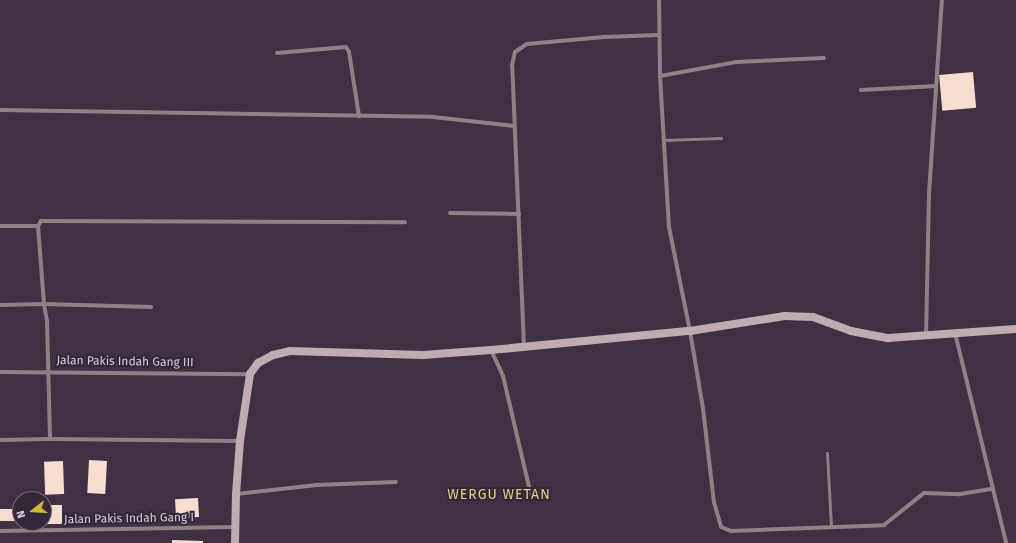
<!DOCTYPE html>
<html>
<head>
<meta charset="utf-8">
<style>
	body { margin:0 }
	#map { position:relative; width:1016px; height:543px; overflow:hidden; background:#3f3143; font-family:"Fira Sans",sans-serif }
	div>[style] { position:absolute }
	.building>* { inset:0; background:#f7dcd0; transform-origin:0 0 }
	.lane>* { height:3px; margin:-1.5px; padding:0 1.5px; transform-origin:1.5px; border-radius:1.5px; background:#8e8185 }
	.street>* { height:4px; margin:-2px; padding:0 2px; transform-origin:2px; border-radius:2px; background:#8e8185 }
	.secondary>* { height:8px; margin:-4px; padding:0 4px; transform-origin:4px; border-radius:4px; background:#c0abb0 }
	span { translate:-50% -50%; white-space:nowrap; text-align:center; line-height:1.15; -webkit-text-stroke:4px #342739; paint-order:stroke }
	.street-label { font-size:12px; color:#d7ceda }
	.quarter-label { font-size:14px; color:#dcd183; letter-spacing:1px }
	.north { position:absolute; left:12px; top:491px; width:40px; height:40px; box-sizing:border-box; background:#342739; border:1px solid #756a79; border-radius:50%; rotate:253deg; font-size:11px; font-weight:700; line-height:16px; text-align:center; color:#d7ceda }
	.north::after { content:''; display:block; margin:auto; width:14px; height:18px; background:#ccb939; clip-path:polygon(50% 0,100% 100%,50% 72%,0 100%) }
</style>
</head>
<body>
<div id="map">
	<div class="building">
		<div style="left:973px;top:72px;width:36px;height:34px;rotate:85deg"></div>
		<div style="left:89px;top:460px;width:18px;height:33px;rotate:3deg"></div>
		<div style="left:63px;top:461px;width:33px;height:19px;rotate:88deg"></div>
		<div style="left:198px;top:498px;width:19px;height:23px;rotate:87deg"></div>
		<div style="left:47px;top:505px;width:15px;height:19px"></div>
		<div style="left:0;top:509px;width:15px;height:12px"></div>
		<div style="clip-path:polygon(172px 540px,203px 541px,203px 543px,172px 543px)"></div>
	</div>
	<div class="lane">
		<div style="left:663px;top:140px;width:58px;rotate:-2deg"></div>
		<div style="left:827px;top:453px;width:74px;rotate:86.9deg"></div>
	</div>
	<div class="street">
		<div style="left:659px;top:0;width:76px;rotate:89.2deg"></div>
		<div style="left:660px;top:76px;width:151px;rotate:86.6deg"></div>
		<div style="left:669px;top:227px;width:106px;rotate:78.6deg"></div>
		<div style="left:690px;top:331px;width:79px;rotate:80.5deg"></div>
		<div style="left:703px;top:409px;width:94px;rotate:83.3deg"></div>
		<div style="left:714px;top:502px;width:26px;rotate:74deg"></div>
		<div style="left:721px;top:527px;width:11px;rotate:22deg"></div>
		<div style="left:731px;top:531px;width:153px;rotate:-2.2deg"></div>
		<div style="left:884px;top:525px;width:51px;rotate:-38.7deg"></div>
		<div style="left:924px;top:493px;width:36px;rotate:2deg"></div>
		<div style="left:960px;top:494px;width:33px;rotate:-9deg"></div>
		<div style="left:277px;top:53px;width:69px;rotate:-5deg"></div>
		<div style="left:346px;top:47px;width:6px;rotate:59deg"></div>
		<div style="left:349px;top:52px;width:65px;rotate:81.1deg"></div>
		<div style="left:660px;top:76px;width:77px;rotate:-10.4deg"></div>
		<div style="left:736px;top:62px;width:88px;rotate:-2.6deg"></div>
		<div style="left:861px;top:90px;width:75px;rotate:-3.1deg"></div>
		<div style="left:0;top:110px;width:433px;rotate:0.9deg"></div>
		<div style="left:433px;top:117px;width:81px;rotate:6.3deg"></div>
		<div style="left:450px;top:213px;width:69px;rotate:0.8deg"></div>
		<div style="left:0;top:226px;width:38px"></div>
		<div style="left:0;top:305px;width:44px;rotate:-1.3deg"></div>
		<div style="left:44px;top:304px;width:78px;rotate:-94.4deg"></div>
		<div style="left:38px;top:226px;width:6px;rotate:-59deg"></div>
		<div style="left:41px;top:221px;width:364px;rotate:0.2deg"></div>
		<div style="left:151px;top:307px;width:107px;rotate:-178.4deg"></div>
		<div style="left:44px;top:304px;width:17px;rotate:80deg"></div>
		<div style="left:47px;top:321px;width:118px;rotate:88.5deg"></div>
		<div style="left:50px;top:439px;width:190px;rotate:0.6deg"></div>
		<div style="left:955px;top:333px;width:216px;rotate:76.3deg"></div>
		<div style="left:926px;top:337px;width:143px;rotate:-88.8deg"></div>
		<div style="left:929px;top:194px;width:194px;rotate:-86.2deg"></div>
		<div style="left:524px;top:347px;width:282px;rotate:-92.4deg"></div>
		<div style="left:512px;top:65px;width:13px;rotate:-77deg"></div>
		<div style="left:515px;top:52px;width:14px;rotate:-34deg"></div>
		<div style="left:527px;top:44px;width:77px;rotate:-5.2deg"></div>
		<div style="left:604px;top:37px;width:55px;rotate:-2.1deg"></div>
		<div style="left:491px;top:350px;width:29px;rotate:65deg"></div>
		<div style="left:503px;top:376px;width:122px;rotate:76.8deg"></div>
		<div style="left:0;top:372px;width:250px;rotate:0.5deg"></div>
		<div style="left:0;top:440px;width:50px;rotate:-1.1deg"></div>
		<div style="left:236px;top:494px;width:81px;rotate:-6.4deg"></div>
		<div style="left:316px;top:485px;width:80px;rotate:-2.1deg"></div>
		<div style="left:0;top:531px;width:235px;rotate:-1deg"></div>
	</div>
	<div class="secondary">
		<div style="left:235px;top:543px;width:49px;rotate:-88.8deg"></div>
		<div style="left:236px;top:494px;width:53px;rotate:-85.7deg"></div>
		<div style="left:240px;top:441px;width:68px;rotate:-81.5deg"></div>
		<div style="left:250px;top:374px;width:14px;rotate:-54deg"></div>
		<div style="left:258px;top:363px;width:17px;rotate:-28deg"></div>
		<div style="left:273px;top:355px;width:17px;rotate:-13deg"></div>
		<div style="left:290px;top:351px;width:133px;rotate:1.7deg"></div>
		<div style="left:423px;top:355px;width:68px;rotate:-4.2deg"></div>
		<div style="left:491px;top:350px;width:200px;rotate:-5.5deg"></div>
		<div style="left:690px;top:331px;width:96px;rotate:-9deg"></div>
		<div style="left:785px;top:316px;width:28px;rotate:2deg"></div>
		<div style="left:813px;top:317px;width:40px;rotate:20.2deg"></div>
		<div style="left:851px;top:331px;width:38px;rotate:11deg"></div>
		<div style="left:888px;top:338px;width:128px;rotate:-4deg"></div>
	</div>
	<div class="street-label">
		<span style="left:125px;top:362px;rotate:1deg">Jalan Pakis Indah Gang III</span>
		<span style="left:129px;top:519px;rotate:-1deg">Jalan Pakis Indah Gang I</span>
	</div>
	<div class="quarter-label">
		<span style="left:499px;top:495px">WERGU WETAN</span>
	</div>
	<div class="north">N</div>
</div>
</body>
</html>
